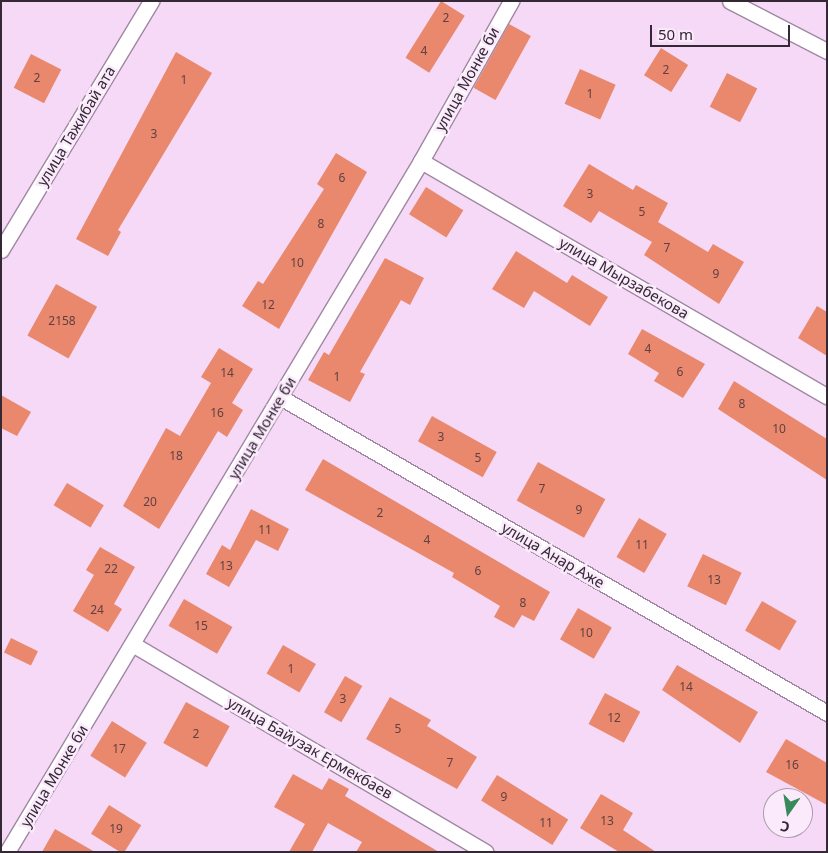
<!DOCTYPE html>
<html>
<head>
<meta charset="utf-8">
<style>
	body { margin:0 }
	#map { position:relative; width:828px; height:853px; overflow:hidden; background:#f5d9f7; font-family:"Noto Sans",sans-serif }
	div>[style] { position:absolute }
	.building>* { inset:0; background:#e9886d; transform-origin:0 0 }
	.roads { filter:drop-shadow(1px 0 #a087a2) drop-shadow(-1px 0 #a087a2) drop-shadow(0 1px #a087a2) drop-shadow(0 -1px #a087a2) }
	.minor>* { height:15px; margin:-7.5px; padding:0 7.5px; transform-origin:7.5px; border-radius:7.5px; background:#fff }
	span { translate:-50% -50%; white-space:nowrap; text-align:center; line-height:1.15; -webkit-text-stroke:5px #fbeafc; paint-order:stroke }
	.number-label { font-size:12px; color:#604042 }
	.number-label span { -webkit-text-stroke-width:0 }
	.street-label { font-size:15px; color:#332833 }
	.frame { position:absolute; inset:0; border:2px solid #332833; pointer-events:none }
	.north { position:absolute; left:763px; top:788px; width:50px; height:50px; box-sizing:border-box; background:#fbeafc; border:1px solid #ab9cac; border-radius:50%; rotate:193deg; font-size:14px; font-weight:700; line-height:20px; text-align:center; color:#332833 }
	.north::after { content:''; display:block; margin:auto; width:18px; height:22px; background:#398a5b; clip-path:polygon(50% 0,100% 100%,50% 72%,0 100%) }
	.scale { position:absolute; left:650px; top:25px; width:140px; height:22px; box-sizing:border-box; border:2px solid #332833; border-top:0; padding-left:6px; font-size:15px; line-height:18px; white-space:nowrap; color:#332833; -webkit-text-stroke:4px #fbeafc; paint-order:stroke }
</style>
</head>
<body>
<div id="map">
	<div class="building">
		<div style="left:441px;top:1px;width:28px;height:67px;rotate:32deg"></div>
		<div style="left:509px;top:24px;width:25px;height:73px;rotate:29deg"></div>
		<div style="left:661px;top:48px;width:32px;height:32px;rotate:32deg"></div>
		<div style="clip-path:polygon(176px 52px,212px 73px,118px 230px,121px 232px,108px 256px,76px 239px)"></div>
		<div style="left:31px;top:54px;width:34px;height:38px;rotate:27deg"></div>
		<div style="left:580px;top:69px;width:39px;height:38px;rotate:24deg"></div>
		<div style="left:727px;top:73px;width:34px;height:38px;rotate:27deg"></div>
		<div style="clip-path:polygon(336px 153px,367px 172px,279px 329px,242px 306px,258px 281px,263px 284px,324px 189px,317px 184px)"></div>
		<div style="clip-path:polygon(589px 164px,633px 190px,636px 185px,668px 203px,658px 222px,708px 252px,713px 244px,744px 262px,719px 304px,644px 255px,652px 242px,599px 211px,591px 223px,563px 206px)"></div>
		<div style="left:426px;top:187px;width:44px;height:32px;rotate:32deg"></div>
		<div style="clip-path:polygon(516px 251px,567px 283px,572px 275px,608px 297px,590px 326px,534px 291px,524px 308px,492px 289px)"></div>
		<div style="clip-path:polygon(385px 258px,424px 278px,410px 305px,401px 300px,360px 372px,365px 374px,350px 402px,308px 380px,324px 352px,329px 355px)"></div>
		<div style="left:56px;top:284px;width:47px;height:59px;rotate:29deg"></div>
		<div style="clip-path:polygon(817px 306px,827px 312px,827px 356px,798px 338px)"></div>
		<div style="clip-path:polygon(642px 329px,705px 364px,683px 398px,654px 381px,659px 373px,628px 354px)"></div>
		<div style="clip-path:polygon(219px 348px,253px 369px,232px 403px,243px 410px,227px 437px,218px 431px,159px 529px,123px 506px,166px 428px,180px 436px,211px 383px,201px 377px)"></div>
		<div style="clip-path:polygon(734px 381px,827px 439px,827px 480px,718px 409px)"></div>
		<div style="clip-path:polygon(1px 395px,31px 412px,17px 436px,1px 428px)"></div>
		<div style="left:432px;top:416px;width:74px;height:29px;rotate:29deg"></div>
		<div style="clip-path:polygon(323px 459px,550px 592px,534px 621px,522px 615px,514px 628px,494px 617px,500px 606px,452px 577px,454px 573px,305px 490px)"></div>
		<div style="left:538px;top:462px;width:77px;height:44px;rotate:29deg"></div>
		<div style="left:67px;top:483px;width:43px;height:26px;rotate:31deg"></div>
		<div style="clip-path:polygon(251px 509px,289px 529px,278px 551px,256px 540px,229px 587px,206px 574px,222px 545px,230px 550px)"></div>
		<div style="left:639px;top:518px;width:32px;height:45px;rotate:30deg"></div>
		<div style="clip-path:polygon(100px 547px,135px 567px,114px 604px,122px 609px,108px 632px,73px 611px,94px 575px,86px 570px)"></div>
		<div style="left:703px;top:554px;width:43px;height:36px;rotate:26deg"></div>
		<div style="left:184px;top:599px;width:56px;height:31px;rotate:30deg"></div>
		<div style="left:762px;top:601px;width:40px;height:34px;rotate:30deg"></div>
		<div style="left:578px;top:608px;width:39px;height:36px;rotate:30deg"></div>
		<div style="left:11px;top:638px;width:30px;height:16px;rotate:26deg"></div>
		<div style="left:283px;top:645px;width:38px;height:33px;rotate:30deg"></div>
		<div style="clip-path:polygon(677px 665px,758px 712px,740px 743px,662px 690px)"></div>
		<div style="left:345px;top:676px;width:20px;height:42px;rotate:30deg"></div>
		<div style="left:605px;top:693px;width:40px;height:35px;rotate:28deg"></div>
		<div style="clip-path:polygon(390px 697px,431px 720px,427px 726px,477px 757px,457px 789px,366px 739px)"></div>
		<div style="left:186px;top:702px;width:50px;height:47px;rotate:29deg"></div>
		<div style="left:112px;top:721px;width:41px;height:41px;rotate:32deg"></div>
		<div style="clip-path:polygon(786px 739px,827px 763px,827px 805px,766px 772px)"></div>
		<div style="clip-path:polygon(293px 774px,322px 790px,329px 778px,349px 789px,345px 796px,439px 852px,356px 852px,362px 842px,328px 823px,312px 852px,289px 852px,305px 824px,274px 807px)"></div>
		<div style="left:497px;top:775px;width:84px;height:30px;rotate:32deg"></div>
		<div style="clip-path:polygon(601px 794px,633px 813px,623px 830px,656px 852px,619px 852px,580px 828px)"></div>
		<div style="left:109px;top:805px;width:38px;height:34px;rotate:32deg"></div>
		<div style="clip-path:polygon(55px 829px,95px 852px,42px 852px)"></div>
	</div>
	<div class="roads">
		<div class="minor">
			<div style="left:730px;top:1px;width:109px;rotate:27.3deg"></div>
			<div style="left:421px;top:161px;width:469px;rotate:30.1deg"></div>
			<div style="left:1px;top:250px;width:291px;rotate:-58.9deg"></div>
			<div style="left:280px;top:397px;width:632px;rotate:30.01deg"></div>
			<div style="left:134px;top:645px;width:408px;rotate:30.5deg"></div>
			<div style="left:7px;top:852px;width:806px;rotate:-59.07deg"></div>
			<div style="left:421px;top:161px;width:184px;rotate:-60.6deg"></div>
		</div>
	</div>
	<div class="number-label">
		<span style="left:446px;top:18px">2</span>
		<span style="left:424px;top:51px">4</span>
		<span style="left:666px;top:70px">2</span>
		<span style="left:37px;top:78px">2</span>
		<span style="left:184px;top:80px">1</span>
		<span style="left:590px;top:94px">1</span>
		<span style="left:154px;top:134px">3</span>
		<span style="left:342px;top:178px">6</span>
		<span style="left:590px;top:194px">3</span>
		<span style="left:642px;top:212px">5</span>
		<span style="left:321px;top:224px">8</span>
		<span style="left:667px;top:248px">7</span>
		<span style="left:297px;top:263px">10</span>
		<span style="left:716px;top:274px">9</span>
		<span style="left:268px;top:305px">12</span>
		<span style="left:62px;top:321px">2158</span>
		<span style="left:648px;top:349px">4</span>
		<span style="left:680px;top:372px">6</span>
		<span style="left:227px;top:373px">14</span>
		<span style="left:337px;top:377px">1</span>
		<span style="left:742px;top:404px">8</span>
		<span style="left:217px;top:413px">16</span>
		<span style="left:779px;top:429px">10</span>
		<span style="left:441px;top:437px">3</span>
		<span style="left:176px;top:456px">18</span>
		<span style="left:478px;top:458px">5</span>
		<span style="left:542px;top:489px">7</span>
		<span style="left:150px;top:502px">20</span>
		<span style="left:579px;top:510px">9</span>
		<span style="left:380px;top:513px">2</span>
		<span style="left:265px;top:530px">11</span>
		<span style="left:427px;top:540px">4</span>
		<span style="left:642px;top:545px">11</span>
		<span style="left:226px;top:566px">13</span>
		<span style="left:111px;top:569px">22</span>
		<span style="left:478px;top:571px">6</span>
		<span style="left:714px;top:580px">13</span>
		<span style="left:523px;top:603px">8</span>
		<span style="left:97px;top:610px">24</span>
		<span style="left:201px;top:626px">15</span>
		<span style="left:586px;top:633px">10</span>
		<span style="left:291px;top:669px">1</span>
		<span style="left:686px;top:687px">14</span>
		<span style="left:343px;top:699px">3</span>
		<span style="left:614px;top:718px">12</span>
		<span style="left:398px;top:729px">5</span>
		<span style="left:196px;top:734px">2</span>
		<span style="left:119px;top:749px">17</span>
		<span style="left:450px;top:763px">7</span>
		<span style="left:792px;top:765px">16</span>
		<span style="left:504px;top:797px">9</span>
		<span style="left:607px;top:821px">13</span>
		<span style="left:546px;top:823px">11</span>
		<span style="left:116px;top:829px">19</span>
	</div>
	<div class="street-label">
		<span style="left:467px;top:79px;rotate:-61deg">улица Монке би</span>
		<span style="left:76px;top:126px;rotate:-59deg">улица Тажибай ата</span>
		<span style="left:624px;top:278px;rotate:30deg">улица Мырзабекова</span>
		<span style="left:262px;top:428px;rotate:-59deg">улица Монке би</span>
		<span style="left:553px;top:555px;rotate:30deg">улица Анар Аже</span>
		<span style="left:310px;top:748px;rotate:30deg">улица Байузак Ермекбаев</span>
		<span style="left:54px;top:776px;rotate:-59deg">улица Монке би</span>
	</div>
	<div class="frame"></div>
	<div class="north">С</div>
	<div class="scale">50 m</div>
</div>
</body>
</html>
